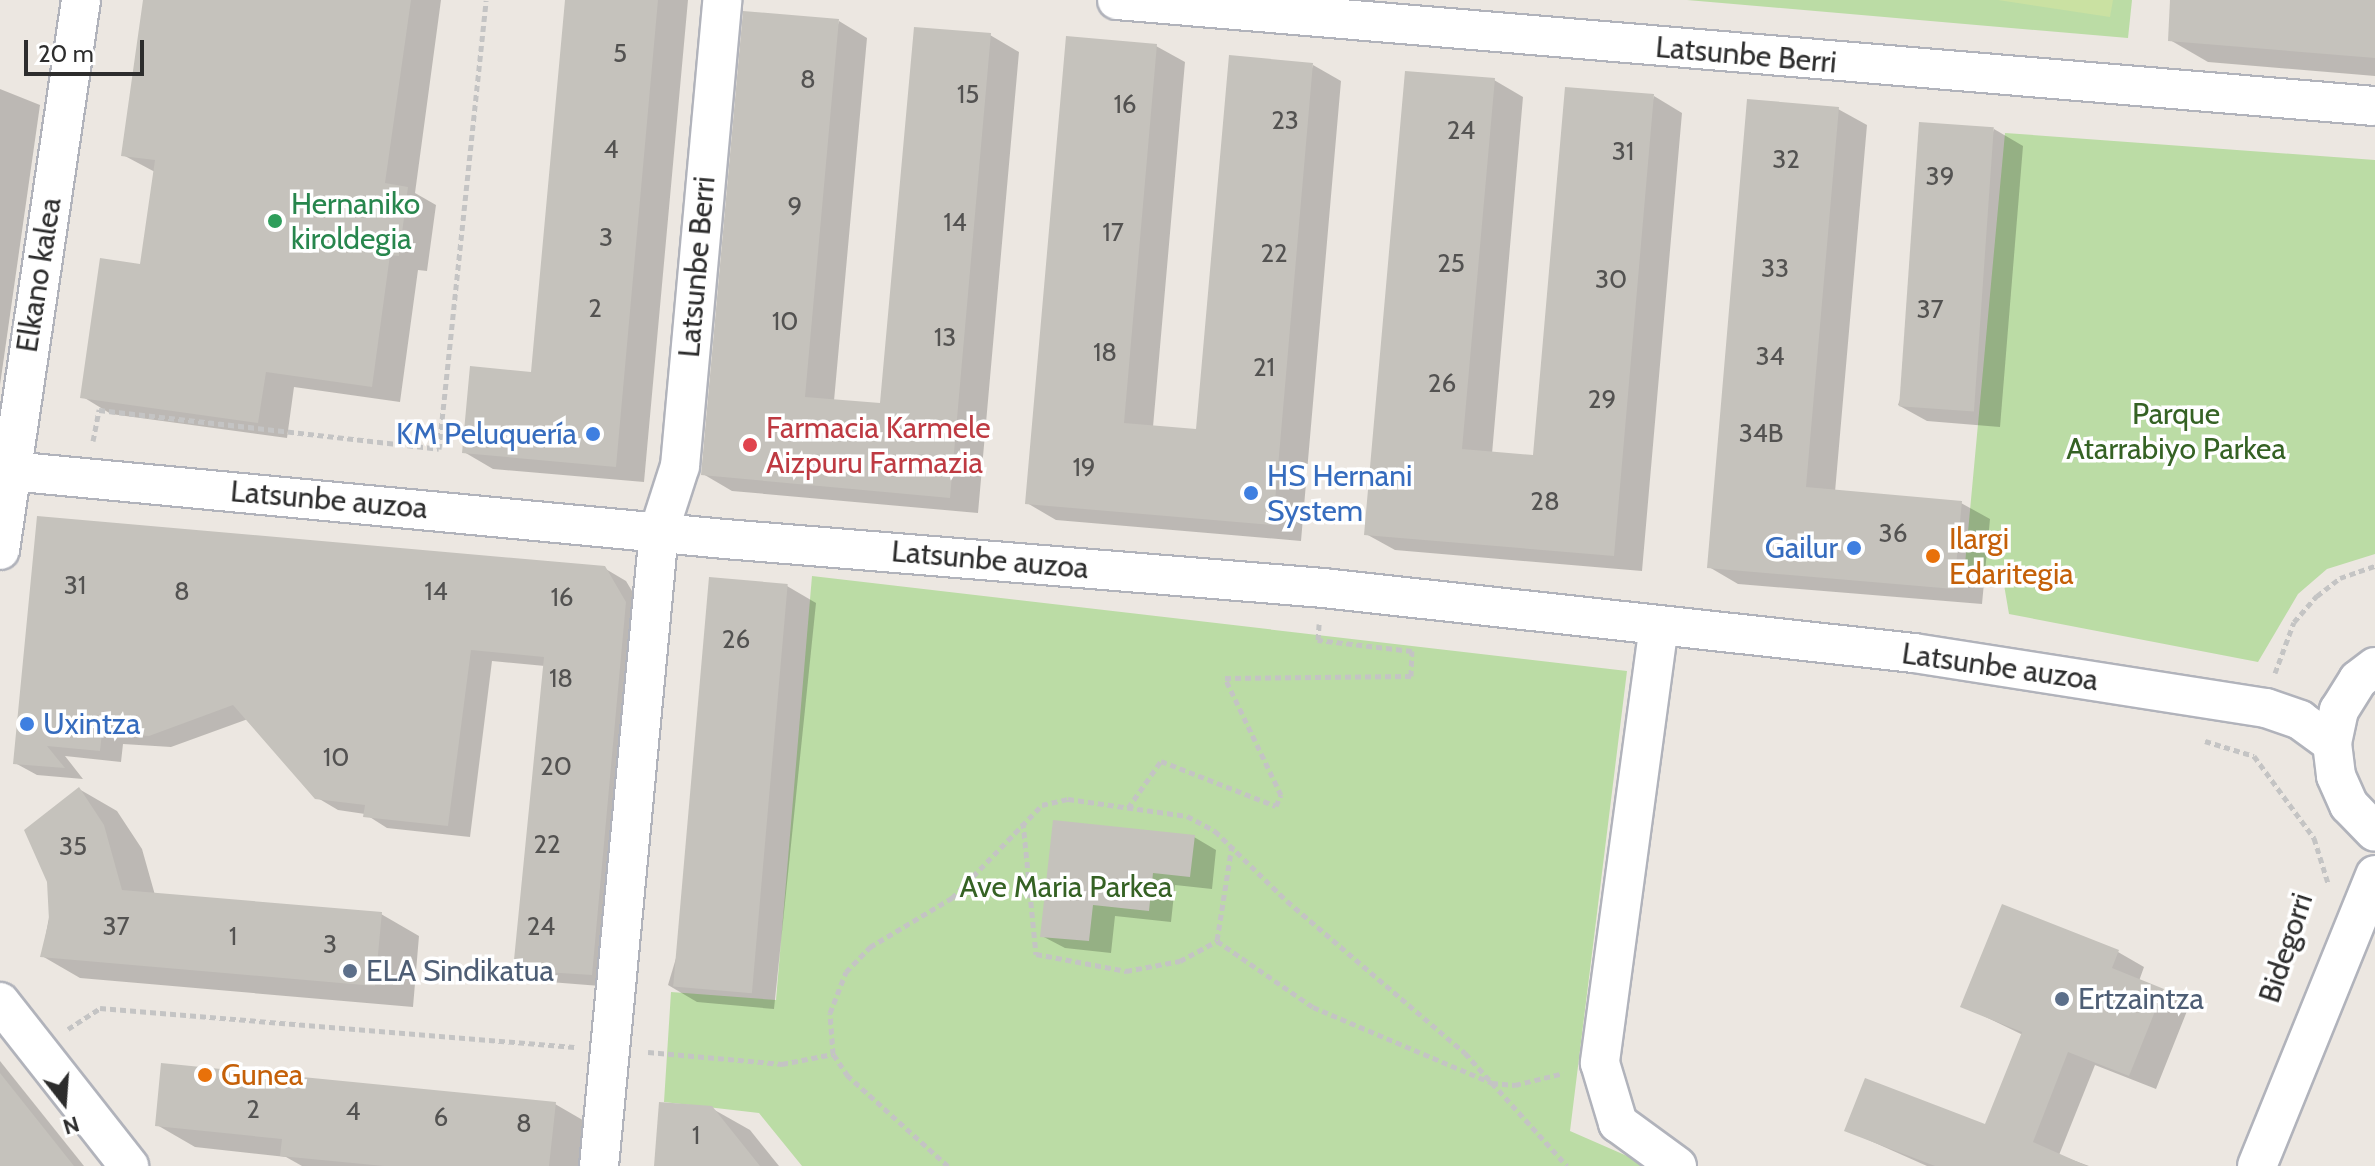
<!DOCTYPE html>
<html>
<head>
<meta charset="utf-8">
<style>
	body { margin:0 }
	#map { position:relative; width:2375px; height:1166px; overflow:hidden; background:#ece7e1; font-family:Cabin,sans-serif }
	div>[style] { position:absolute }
	.green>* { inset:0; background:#bbdca5 }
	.pitch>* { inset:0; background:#cae1a2 }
	.shadow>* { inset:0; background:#0003 }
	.building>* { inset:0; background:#c5c2bc; transform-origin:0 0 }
	.path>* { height:5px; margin-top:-2.5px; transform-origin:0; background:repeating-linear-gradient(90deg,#c4c4c4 0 6px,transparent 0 10px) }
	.roads { filter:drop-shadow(2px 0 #b1b3bb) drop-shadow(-2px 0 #b1b3bb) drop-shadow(0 2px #b1b3bb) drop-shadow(0 -2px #b1b3bb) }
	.minor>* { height:38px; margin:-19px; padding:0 19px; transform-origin:19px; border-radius:19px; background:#fff }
	.dots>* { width:22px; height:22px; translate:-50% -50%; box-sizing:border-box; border:4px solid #fff; border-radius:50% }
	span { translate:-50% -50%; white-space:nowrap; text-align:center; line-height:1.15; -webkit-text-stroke:7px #fff; paint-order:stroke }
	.number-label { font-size:26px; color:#535251 }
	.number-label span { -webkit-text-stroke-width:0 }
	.street-label { font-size:30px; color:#2d2d2d }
	.leisure-label { font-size:30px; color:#27864d }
	.left { translate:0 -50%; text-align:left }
	.park-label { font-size:30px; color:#356224 }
	.health-label { font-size:30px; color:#be3a42 }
	.shop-label { font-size:30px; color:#366cbe }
	.right { translate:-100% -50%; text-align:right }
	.food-label { font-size:30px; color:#c56008 }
	.service-label { font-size:30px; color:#4e5e75 }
	.north { position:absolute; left:24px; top:1062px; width:80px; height:80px; -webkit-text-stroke:6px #fff; paint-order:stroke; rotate:163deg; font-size:22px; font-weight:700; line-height:32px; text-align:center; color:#2d2d2d }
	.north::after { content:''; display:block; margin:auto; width:28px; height:36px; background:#2d2d2d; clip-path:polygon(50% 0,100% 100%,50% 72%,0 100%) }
	.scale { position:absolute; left:24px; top:40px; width:120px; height:36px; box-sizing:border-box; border:4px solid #2d2d2d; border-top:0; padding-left:10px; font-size:24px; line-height:28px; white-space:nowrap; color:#2d2d2d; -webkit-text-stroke:6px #fff; paint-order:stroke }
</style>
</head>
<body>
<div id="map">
	<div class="green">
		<div style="clip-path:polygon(1687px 0,2132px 0,2128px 38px)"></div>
		<div style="clip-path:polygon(2005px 133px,2375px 160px,2375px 554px,2327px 569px,2298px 594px,2258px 662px,2009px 614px,2003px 579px,1964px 575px)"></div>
		<div style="clip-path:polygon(812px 576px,1627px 671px,1570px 1131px,1650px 1166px,802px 1166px,759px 1113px,664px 1102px,671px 992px,776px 1000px)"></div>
	</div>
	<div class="pitch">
		<div style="clip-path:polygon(1998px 0,2113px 0,2110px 17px)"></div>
	</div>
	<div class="shadow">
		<div style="clip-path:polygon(145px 0,441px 0,415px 193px,436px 205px,427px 271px,418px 270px,400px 402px,294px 387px,287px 438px,111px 414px,83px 397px,142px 266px,155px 172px,123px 155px)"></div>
		<div style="clip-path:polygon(567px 0,688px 0,644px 482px,493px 469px,464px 452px,533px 374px)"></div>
		<div style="clip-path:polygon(2172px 0,2375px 0,2375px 76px,2208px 62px,2170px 40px)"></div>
		<div style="clip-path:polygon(839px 21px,867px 38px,834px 401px,882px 405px,990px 35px,1019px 52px,978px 513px,732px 491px,703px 474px)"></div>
		<div style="clip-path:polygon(1156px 46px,1185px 62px,1153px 427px,1198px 431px,1313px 65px,1341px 81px,1301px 541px,1056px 520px,1027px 503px)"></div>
		<div style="clip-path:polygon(1494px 80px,1523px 97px,1492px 454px,1535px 458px,1654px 96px,1682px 113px,1642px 571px,1395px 550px,1366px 534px)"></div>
		<div style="clip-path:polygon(0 89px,40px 105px,0 385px)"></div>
		<div style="clip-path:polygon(1838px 109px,1867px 125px,1835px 492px,1961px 503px,1990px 519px,1982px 604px,1738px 584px,1709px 567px)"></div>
		<div style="clip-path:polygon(1994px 129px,2023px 146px,2000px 427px,1927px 421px,1898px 405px)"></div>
		<div style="clip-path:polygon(39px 518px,604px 568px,626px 581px,647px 616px,613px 987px,537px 981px,516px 969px,545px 666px,492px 661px,470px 837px,387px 828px,365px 814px,338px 810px,316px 797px,248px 719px,171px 747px,123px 744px,121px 762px,65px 756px,83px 779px,37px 775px,15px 763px)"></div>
		<div style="clip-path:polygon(787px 586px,816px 603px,774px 1009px,697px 1002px,668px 985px)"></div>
		<div style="clip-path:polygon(79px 789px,117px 811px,142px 849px,155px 895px,381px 914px,419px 936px,413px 1007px,80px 978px,42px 956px,51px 906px,47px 872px)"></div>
		<div style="clip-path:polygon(1194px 837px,1216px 850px,1212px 889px,1175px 885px,1171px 922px,1115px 916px,1111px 953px,1065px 948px,1042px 936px)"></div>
		<div style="clip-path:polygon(2003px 907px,2118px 952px,2144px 967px,2139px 981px,2189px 1006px,2156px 1089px,2095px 1065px,2059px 1155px,2089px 1166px,1927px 1166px,1846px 1130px,1986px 1127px,2023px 1035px,1963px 1006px)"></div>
		<div style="clip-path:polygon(0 1061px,84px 1166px,0 1166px)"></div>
		<div style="clip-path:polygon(555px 1104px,593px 1126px,589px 1166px,302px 1166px,286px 1157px,195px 1147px,157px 1125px)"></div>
		<div style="clip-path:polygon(711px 1108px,750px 1130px,779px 1166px,656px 1166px)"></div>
	</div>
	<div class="building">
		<div style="clip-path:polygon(143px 0,411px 0,385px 183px,408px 187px,399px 256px,390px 255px,372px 387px,266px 372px,258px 423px,80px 398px,100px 258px,140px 264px,155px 160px,121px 156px)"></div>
		<div style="clip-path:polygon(565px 0,658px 0,616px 467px,462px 453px,470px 366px,531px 372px)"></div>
		<div style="clip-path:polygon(2170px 0,2375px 0,2375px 58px,2168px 41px)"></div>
		<div style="clip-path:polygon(743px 11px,839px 19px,805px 397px,880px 403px,914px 27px,991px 33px,950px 498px,701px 475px)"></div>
		<div style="clip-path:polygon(1066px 36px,1157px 44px,1124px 423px,1196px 429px,1229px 55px,1313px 63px,1273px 525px,1025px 504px)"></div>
		<div style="clip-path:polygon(1405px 71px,1495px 78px,1462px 449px,1533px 455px,1565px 87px,1654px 94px,1614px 556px,1364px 535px)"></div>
		<div style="clip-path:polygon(1747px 99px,1839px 107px,1806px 487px,1962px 501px,1954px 589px,1707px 568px)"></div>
		<div style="left:1919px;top:122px;width:75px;height:285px;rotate:4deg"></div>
		<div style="clip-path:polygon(37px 516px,605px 566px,626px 602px,592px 975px,513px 970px,544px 657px,471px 650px,448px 826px,363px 817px,365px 805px,315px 799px,233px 705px,149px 736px,102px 733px,100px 751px,47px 746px,65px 768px,13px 764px)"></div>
		<div style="left:709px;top:577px;width:79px;height:411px;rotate:5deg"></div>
		<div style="clip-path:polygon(79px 787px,104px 825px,122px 890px,382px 912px,375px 986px,40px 957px,49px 920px,47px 882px,24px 830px)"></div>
		<div style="clip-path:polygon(1053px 820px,1195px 835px,1190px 877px,1153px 873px,1149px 911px,1093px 905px,1089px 941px,1040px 937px)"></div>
		<div style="clip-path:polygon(2002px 904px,2119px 950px,2112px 968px,2164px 989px,2129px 1076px,2068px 1052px,2033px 1142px,2087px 1166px,1935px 1166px,1844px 1131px,1865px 1078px,1985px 1124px,2022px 1032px,1960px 1007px)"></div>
		<div style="clip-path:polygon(161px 1063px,556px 1102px,549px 1166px,384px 1166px,280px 1156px,282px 1139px,155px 1126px)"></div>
		<div style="clip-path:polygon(0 1073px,74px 1166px,0 1166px)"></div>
		<div style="clip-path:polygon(659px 1102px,712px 1106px,760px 1166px,654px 1166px)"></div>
	</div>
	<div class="path">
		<div style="left:93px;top:441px;width:32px;rotate:-79deg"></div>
		<div style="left:99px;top:410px;width:342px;rotate:6.5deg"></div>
		<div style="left:439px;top:449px;width:451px;rotate:-84deg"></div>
		<div style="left:2275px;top:673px;width:54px;rotate:-69.6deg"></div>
		<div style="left:2294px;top:622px;width:35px;rotate:-49deg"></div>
		<div style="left:2317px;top:596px;width:29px;rotate:-38deg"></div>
		<div style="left:2340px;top:578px;width:37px;rotate:-19deg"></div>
		<div style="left:2205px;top:741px;width:51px;rotate:17deg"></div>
		<div style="left:2254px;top:756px;width:102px;rotate:53.8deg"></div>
		<div style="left:2314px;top:838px;width:47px;rotate:72.7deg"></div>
		<div style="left:1128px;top:808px;width:57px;rotate:-54.9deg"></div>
		<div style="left:1161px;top:761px;width:123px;rotate:21.4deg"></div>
		<div style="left:1276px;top:806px;width:12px;rotate:-66deg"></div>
		<div style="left:1281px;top:795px;width:130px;rotate:-115.6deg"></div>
		<div style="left:1225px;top:678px;width:186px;rotate:-0.6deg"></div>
		<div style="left:1411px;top:676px;width:25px;rotate:-88deg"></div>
		<div style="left:1412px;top:651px;width:95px;rotate:-173.3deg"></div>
		<div style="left:1318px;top:640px;width:16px;rotate:-86deg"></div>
		<div style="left:1023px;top:822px;width:133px;rotate:84.4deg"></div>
		<div style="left:1036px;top:954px;width:92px;rotate:10.7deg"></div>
		<div style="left:1126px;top:971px;width:55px;rotate:-10.5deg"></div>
		<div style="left:1180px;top:961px;width:42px;rotate:-28.4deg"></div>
		<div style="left:1232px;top:845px;width:97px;rotate:98.9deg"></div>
		<div style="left:1217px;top:941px;width:116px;rotate:34.5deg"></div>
		<div style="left:1313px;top:1007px;width:194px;rotate:23deg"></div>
		<div style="left:1492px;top:1083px;width:23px;rotate:5deg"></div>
		<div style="left:1515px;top:1085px;width:50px;rotate:-13.8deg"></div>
		<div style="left:68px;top:1029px;width:38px;rotate:-33deg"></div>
		<div style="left:100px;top:1008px;width:476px;rotate:4.7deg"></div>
		<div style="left:648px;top:1052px;width:135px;rotate:5.1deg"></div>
		<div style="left:782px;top:1064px;width:52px;rotate:-11.1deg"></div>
		<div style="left:948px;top:1166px;width:135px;rotate:-138deg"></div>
		<div style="left:848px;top:1076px;width:27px;rotate:-124deg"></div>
		<div style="left:833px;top:1054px;width:41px;rotate:-94.2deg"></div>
		<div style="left:830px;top:1013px;width:44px;rotate:-68.7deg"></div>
		<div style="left:846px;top:972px;width:35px;rotate:-46deg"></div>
		<div style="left:870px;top:947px;width:96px;rotate:-30.9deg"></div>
		<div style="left:952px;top:898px;width:129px;rotate:-45.9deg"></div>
		<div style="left:1042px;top:805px;width:27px;rotate:-13deg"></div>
		<div style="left:1068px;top:799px;width:120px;rotate:8.1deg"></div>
		<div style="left:1187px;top:816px;width:32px;rotate:28deg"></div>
		<div style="left:1215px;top:831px;width:100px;rotate:44.2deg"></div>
		<div style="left:1287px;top:901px;width:234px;rotate:40.5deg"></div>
		<div style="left:1465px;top:1053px;width:152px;rotate:47.9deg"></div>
	</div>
	<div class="roads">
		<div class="minor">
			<div style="left:1117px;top:0;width:1262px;rotate:4.82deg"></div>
			<div style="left:0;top:470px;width:728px;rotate:5.44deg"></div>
			<div style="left:725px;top:539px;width:600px;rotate:4.68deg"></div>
			<div style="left:1323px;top:588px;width:595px;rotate:6.28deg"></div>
			<div style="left:1914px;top:653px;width:356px;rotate:8.9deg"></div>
			<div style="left:2266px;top:708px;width:36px;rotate:19deg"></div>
			<div style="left:2300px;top:720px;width:39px;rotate:36deg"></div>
			<div style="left:0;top:550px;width:556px;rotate:-81.62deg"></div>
			<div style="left:1659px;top:625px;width:442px;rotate:97.7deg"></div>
			<div style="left:1600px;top:1063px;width:63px;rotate:73.3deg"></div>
			<div style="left:1618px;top:1123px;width:73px;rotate:36.1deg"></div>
			<div style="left:2375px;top:667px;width:21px;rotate:143deg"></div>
			<div style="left:2358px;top:680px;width:36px;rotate:122deg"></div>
			<div style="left:2339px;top:710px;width:34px;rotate:102deg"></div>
			<div style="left:2332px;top:743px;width:33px;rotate:83deg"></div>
			<div style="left:2336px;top:776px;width:32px;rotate:66deg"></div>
			<div style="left:2349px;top:805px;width:37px;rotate:46deg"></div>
			<div style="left:0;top:1002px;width:209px;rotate:51.8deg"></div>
			<div style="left:599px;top:1166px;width:638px;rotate:-84.6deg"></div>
			<div style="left:659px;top:531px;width:68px;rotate:-72.1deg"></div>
			<div style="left:680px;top:466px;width:468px;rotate:-84.8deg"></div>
			<div style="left:2257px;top:1166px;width:314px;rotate:-67.9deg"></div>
		</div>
	</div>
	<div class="dots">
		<div style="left:275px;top:221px;background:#2e9e5b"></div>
		<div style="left:593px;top:434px;background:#3f7fe0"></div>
		<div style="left:750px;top:445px;background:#e0444e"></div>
		<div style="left:1251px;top:493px;background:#3f7fe0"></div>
		<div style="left:1854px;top:548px;background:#3f7fe0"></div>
		<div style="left:1933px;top:556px;background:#e8710a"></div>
		<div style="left:27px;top:724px;background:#3f7fe0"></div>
		<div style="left:350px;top:971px;background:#5c6f8a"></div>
		<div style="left:2062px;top:999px;background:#5c6f8a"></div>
		<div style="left:205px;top:1075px;background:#e8710a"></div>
	</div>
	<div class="number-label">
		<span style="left:620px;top:54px">5</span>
		<span style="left:808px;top:80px">8</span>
		<span style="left:968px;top:95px">15</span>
		<span style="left:1125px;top:105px">16</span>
		<span style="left:1285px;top:121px">23</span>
		<span style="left:1461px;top:131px">24</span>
		<span style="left:611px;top:150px">4</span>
		<span style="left:1623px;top:152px">31</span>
		<span style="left:1786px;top:160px">32</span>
		<span style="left:1940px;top:177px">39</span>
		<span style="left:795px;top:207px">9</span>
		<span style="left:955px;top:223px">14</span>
		<span style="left:1113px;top:233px">17</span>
		<span style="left:606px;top:238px">3</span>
		<span style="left:1274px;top:254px">22</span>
		<span style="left:1451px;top:264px">25</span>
		<span style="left:1775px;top:269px">33</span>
		<span style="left:1611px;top:280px">30</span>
		<span style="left:595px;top:309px">2</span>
		<span style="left:1930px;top:310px">37</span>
		<span style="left:785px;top:322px">10</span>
		<span style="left:945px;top:338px">13</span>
		<span style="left:1105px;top:353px">18</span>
		<span style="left:1770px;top:357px">34</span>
		<span style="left:1264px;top:368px">21</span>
		<span style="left:1442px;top:384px">26</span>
		<span style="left:1602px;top:400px">29</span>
		<span style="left:1761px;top:434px">34B</span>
		<span style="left:1084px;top:468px">19</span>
		<span style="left:1545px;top:502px">28</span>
		<span style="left:1893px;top:534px">36</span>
		<span style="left:75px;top:586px">31</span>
		<span style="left:182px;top:592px">8</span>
		<span style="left:436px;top:592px">14</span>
		<span style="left:562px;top:598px">16</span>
		<span style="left:736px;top:640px">26</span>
		<span style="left:561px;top:679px">18</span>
		<span style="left:336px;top:758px">10</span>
		<span style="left:556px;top:767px">20</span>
		<span style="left:547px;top:845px">22</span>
		<span style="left:73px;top:847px">35</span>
		<span style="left:116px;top:927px">37</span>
		<span style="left:541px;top:927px">24</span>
		<span style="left:233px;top:937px">1</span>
		<span style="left:330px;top:945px">3</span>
		<span style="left:253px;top:1110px">2</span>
		<span style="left:353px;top:1112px">4</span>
		<span style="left:441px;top:1118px">6</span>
		<span style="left:524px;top:1124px">8</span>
		<span style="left:696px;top:1136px">1</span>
	</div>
	<div class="street-label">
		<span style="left:1746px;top:55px;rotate:5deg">Latsunbe Berri</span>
		<span style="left:697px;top:267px;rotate:-85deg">Latsunbe Berri</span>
		<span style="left:39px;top:275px;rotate:-81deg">Elkano kalea</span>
		<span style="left:329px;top:500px;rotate:5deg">Latsunbe auzoa</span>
		<span style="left:990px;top:560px;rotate:5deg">Latsunbe auzoa</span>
		<span style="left:2000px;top:667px;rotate:8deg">Latsunbe auzoa</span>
		<span style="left:2286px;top:948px;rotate:-72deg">Bidegorri</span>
	</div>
	<div class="leisure-label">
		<span class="left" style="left:291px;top:221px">Hernaniko<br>kiroldegia</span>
	</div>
	<div class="park-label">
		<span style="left:2176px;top:431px">Parque<br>Atarrabiyo Parkea</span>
		<span style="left:1066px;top:887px">Ave Maria Parkea</span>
	</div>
	<div class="health-label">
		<span class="left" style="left:766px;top:445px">Farmacia Karmele<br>Aizpuru Farmazia</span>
	</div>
	<div class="shop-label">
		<span class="right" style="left:577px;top:434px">KM Peluquería</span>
		<span class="left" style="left:1267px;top:493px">HS Hernani<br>System</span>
		<span class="right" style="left:1838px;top:548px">Gailur</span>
		<span class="left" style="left:43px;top:724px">Uxintza</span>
	</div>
	<div class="food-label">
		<span class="left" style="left:1949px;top:556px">Ilargi<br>Edaritegia</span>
		<span class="left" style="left:221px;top:1075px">Gunea</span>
	</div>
	<div class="service-label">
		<span class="left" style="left:366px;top:971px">ELA Sindikatua</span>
		<span class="left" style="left:2078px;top:999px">Ertzaintza</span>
	</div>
	<div class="north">N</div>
	<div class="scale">20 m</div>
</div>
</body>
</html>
